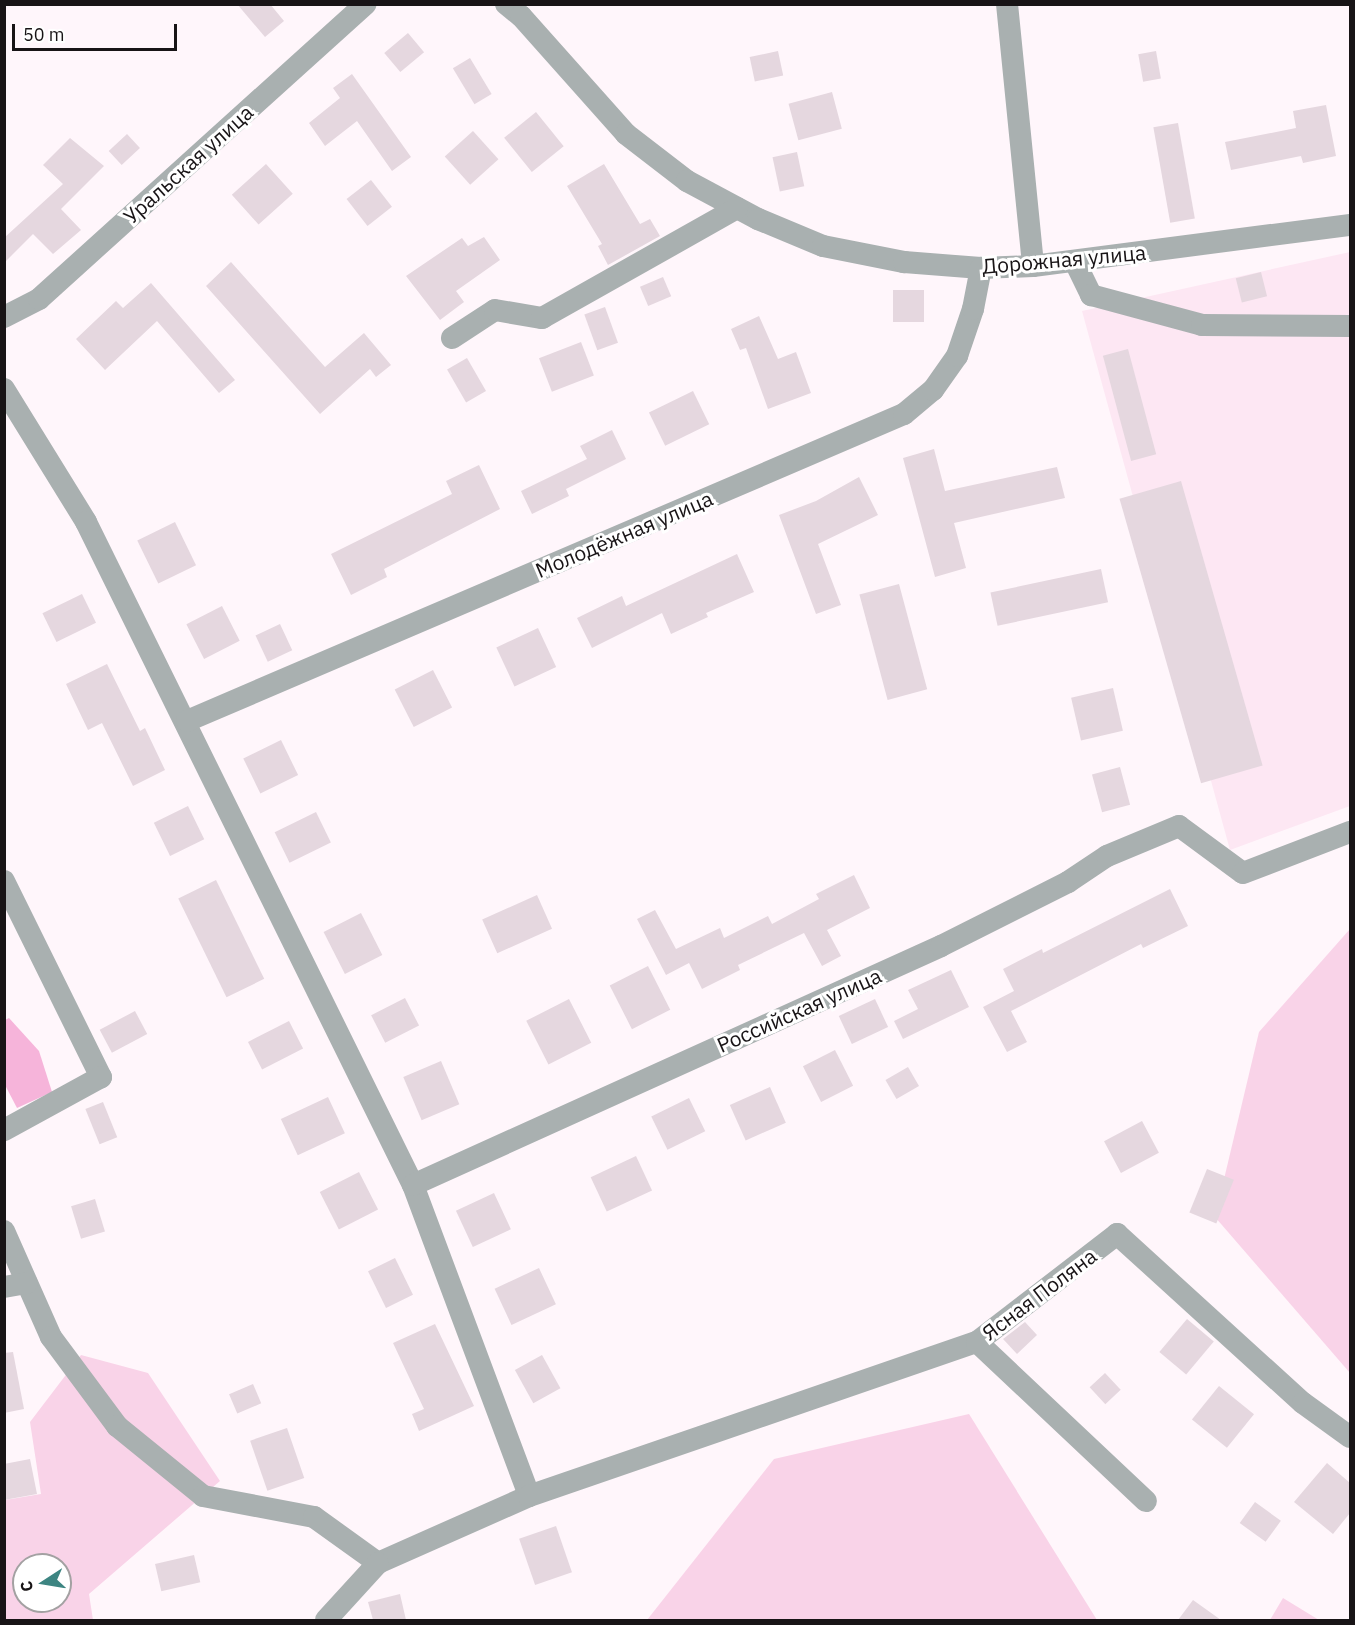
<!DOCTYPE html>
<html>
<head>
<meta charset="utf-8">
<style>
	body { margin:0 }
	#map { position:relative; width:1355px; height:1625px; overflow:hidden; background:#fff6fb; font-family:"IBM Plex Sans",sans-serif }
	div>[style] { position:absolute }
	.built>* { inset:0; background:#fde7f3 }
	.green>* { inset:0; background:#f9d3e8 }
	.water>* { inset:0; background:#f6b4da }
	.building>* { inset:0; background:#e5d7df; transform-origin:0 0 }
	.minor>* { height:22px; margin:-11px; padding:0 11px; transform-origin:11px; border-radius:11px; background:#a9b0b0 }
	span { translate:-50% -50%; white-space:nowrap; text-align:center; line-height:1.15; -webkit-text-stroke:6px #fff; paint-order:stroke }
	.street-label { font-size:21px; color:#181416 }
	.frame { position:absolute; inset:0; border:6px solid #181416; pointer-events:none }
	.north { position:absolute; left:12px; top:1553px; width:60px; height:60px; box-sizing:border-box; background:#fff; border:2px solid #a3a1a2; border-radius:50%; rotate:258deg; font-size:16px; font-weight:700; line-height:24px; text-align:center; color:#181416 }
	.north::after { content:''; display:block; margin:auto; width:21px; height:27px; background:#3d8582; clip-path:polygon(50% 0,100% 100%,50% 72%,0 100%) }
	.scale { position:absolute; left:12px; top:24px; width:165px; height:27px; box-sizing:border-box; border:3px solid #181416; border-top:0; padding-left:8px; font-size:18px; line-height:21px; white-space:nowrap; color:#181416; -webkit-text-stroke:4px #fff; paint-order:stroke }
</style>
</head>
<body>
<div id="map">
	<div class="built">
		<div style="clip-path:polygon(1350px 252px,1350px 806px,1230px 850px,1082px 311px)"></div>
	</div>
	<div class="green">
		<div style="clip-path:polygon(1350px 929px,1350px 1373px,1215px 1217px,1259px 1032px)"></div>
		<div style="clip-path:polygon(evenodd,81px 1355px,148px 1373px,220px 1481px,89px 1594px,93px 1620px,5px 1620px,5px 1500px,41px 1494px,30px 1422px,81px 1355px,24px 1565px,60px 1565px,60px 1601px,24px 1601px,24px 1565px)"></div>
		<div style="clip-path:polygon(969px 1414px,1097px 1620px,647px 1620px,774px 1459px)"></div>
		<div style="clip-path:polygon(1283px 1598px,1319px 1620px,1270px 1620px)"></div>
	</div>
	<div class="water">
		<div style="clip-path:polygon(9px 1018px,39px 1051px,52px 1092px,17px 1108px,5px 1085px,5px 1020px)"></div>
	</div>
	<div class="building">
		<div style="clip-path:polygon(237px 4px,270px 4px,284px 21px,265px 37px)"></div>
		<div style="left:408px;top:33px;width:25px;height:31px;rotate:50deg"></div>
		<div style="left:778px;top:51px;width:25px;height:29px;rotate:78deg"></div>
		<div style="left:1156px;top:51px;width:28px;height:18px;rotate:80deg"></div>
		<div style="left:470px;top:58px;width:42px;height:20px;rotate:59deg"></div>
		<div style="clip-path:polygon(352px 74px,411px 157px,392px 171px,357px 121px,325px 146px,309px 123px,340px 98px,333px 88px)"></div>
		<div style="left:832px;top:92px;width:38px;height:45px;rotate:75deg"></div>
		<div style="clip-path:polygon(1326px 105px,1336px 156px,1303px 163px,1301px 156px,1231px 170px,1225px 142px,1296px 128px,1293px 111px)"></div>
		<div style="left:536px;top:112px;width:44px;height:41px;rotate:51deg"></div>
		<div style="left:1178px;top:123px;width:97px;height:25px;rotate:80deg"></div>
		<div style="left:473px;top:131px;width:38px;height:38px;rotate:48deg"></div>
		<div style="left:127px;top:134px;width:19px;height:25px;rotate:47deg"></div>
		<div style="clip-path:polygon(70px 138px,104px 166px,61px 209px,81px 230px,53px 254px,33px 234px,4px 263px,4px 238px,63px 184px,43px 165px)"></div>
		<div style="left:797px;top:152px;width:35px;height:25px;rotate:78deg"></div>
		<div style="left:266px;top:164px;width:40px;height:46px;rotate:48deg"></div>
		<div style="clip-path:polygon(604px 164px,640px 224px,650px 219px,660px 236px,608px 265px,598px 246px,602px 244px,567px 186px)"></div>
		<div style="left:371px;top:180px;width:34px;height:31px;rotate:52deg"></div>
		<div style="clip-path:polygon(484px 237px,500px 260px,456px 291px,464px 302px,440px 320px,406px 276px,462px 238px,468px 246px)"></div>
		<div style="clip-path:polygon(231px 262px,325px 367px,364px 333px,391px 365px,376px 377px,370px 369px,320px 414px,206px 286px)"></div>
		<div style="left:1261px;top:272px;width:25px;height:26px;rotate:76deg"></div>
		<div style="left:663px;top:277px;width:21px;height:25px;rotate:67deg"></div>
		<div style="clip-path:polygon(151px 283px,235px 380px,219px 393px,157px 321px,105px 370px,76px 339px,116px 301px,123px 308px)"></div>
		<div style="left:893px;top:290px;width:31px;height:32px"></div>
		<div style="left:605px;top:307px;width:38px;height:22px;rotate:70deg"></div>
		<div style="clip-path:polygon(759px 316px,778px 359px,796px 352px,811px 393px,768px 409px,746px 348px,740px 350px,731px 329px)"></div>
		<div style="left:581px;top:342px;width:36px;height:45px;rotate:69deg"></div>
		<div style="left:1128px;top:349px;width:109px;height:26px;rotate:75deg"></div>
		<div style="left:467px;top:358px;width:38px;height:23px;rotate:60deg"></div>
		<div style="left:693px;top:391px;width:37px;height:49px;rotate:64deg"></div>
		<div style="clip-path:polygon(612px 430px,626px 459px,566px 489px,569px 496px,532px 514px,521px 491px,587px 459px,580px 446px)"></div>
		<div style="clip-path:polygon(934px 449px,945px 491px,1057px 467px,1065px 498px,954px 523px,966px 568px,935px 577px,903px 458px)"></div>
		<div style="clip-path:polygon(479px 465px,500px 509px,384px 569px,387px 577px,351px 595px,331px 554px,452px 494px,446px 481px)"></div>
		<div style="clip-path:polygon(859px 477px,878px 515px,818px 544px,841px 605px,816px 614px,779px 515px,816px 501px)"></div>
		<div style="left:1181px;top:481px;width:296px;height:64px;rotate:74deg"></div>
		<div style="left:175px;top:522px;width:48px;height:42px;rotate:64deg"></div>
		<div style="clip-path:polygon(737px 554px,754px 592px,706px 613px,708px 617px,671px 634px,662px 613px,592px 648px,577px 618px,622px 596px,626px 606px)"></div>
		<div style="left:1101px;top:569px;width:34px;height:113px;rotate:78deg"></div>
		<div style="left:899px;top:584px;width:109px;height:41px;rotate:75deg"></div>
		<div style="left:82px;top:594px;width:32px;height:44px;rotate:64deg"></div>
		<div style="left:222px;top:606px;width:39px;height:40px;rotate:63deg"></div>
		<div style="left:280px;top:624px;width:29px;height:27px;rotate:65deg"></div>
		<div style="left:538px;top:628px;width:43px;height:46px;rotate:65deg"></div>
		<div style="clip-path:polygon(107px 664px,140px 731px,145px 728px,165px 770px,133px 786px,102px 723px,88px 730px,66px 684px)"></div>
		<div style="left:433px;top:670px;width:42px;height:43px;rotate:63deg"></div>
		<div style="left:1113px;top:688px;width:44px;height:43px;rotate:77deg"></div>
		<div style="left:281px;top:740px;width:39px;height:42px;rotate:64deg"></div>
		<div style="left:1120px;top:767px;width:39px;height:29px;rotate:75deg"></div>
		<div style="left:188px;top:806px;width:37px;height:38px;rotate:64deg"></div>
		<div style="left:316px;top:812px;width:34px;height:46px;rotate:64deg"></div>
		<div style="clip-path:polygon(854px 875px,870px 908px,827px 930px,841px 956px,822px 966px,804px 933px,738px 965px,740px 970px,702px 989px,689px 963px,666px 975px,637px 919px,655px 910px,676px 949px,720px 928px,724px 938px,768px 916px,772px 924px,819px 899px,816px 894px)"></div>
		<div style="left:216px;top:880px;width:110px;height:42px;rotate:64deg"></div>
		<div style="clip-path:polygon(1170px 889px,1188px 926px,1143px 948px,1141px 944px,1011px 1011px,1027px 1042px,1007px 1052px,983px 1007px,1014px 991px,1003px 969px,1042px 949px,1043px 953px)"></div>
		<div style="left:537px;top:895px;width:37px;height:60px;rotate:66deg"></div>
		<div style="left:361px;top:913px;width:47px;height:42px;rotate:63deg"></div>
		<div style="left:648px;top:966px;width:49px;height:43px;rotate:63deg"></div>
		<div style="clip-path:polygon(951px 970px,969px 1007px,903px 1039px,894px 1021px,918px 1009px,908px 990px)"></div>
		<div style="left:405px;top:998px;width:31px;height:38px;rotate:63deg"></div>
		<div style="left:569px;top:999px;width:49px;height:48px;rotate:63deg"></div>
		<div style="left:875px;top:999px;width:31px;height:40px;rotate:65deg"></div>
		<div style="left:135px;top:1011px;width:26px;height:40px;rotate:62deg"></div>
		<div style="left:289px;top:1021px;width:31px;height:46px;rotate:63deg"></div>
		<div style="left:835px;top:1050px;width:40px;height:36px;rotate:63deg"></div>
		<div style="left:441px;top:1061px;width:47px;height:41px;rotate:67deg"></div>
		<div style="left:908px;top:1067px;width:22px;height:26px;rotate:60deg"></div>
		<div style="left:770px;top:1087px;width:39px;height:44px;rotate:66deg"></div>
		<div style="left:328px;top:1097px;width:40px;height:52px;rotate:65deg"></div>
		<div style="left:689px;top:1098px;width:37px;height:42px;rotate:64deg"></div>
		<div style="left:103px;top:1102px;width:38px;height:19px;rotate:68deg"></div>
		<div style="left:1142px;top:1121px;width:36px;height:43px;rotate:62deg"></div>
		<div style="left:636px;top:1156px;width:38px;height:50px;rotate:65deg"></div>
		<div style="left:1207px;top:1169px;width:29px;height:47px;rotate:22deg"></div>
		<div style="left:359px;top:1172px;width:42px;height:44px;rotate:63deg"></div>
		<div style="left:494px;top:1193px;width:40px;height:42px;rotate:65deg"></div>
		<div style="left:95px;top:1199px;width:34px;height:25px;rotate:73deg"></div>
		<div style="left:395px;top:1258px;width:41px;height:30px;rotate:64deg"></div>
		<div style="left:539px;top:1268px;width:40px;height:49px;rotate:65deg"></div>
		<div style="left:1187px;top:1319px;width:35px;height:43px;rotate:40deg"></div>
		<div style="clip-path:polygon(1025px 1322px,1037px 1335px,1017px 1354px,1003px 1339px)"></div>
		<div style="clip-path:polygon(435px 1324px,474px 1406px,419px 1431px,412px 1414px,424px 1409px,393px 1343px)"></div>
		<div style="clip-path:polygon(13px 1352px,24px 1409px,4px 1413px,4px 1353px)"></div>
		<div style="left:542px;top:1355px;width:38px;height:31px;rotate:61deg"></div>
		<div style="left:1105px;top:1373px;width:23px;height:21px;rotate:47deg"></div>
		<div style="left:253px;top:1384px;width:21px;height:26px;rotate:67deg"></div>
		<div style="left:1219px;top:1386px;width:45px;height:43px;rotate:39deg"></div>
		<div style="left:287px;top:1428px;width:53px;height:39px;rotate:71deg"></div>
		<div style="clip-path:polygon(30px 1459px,37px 1494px,4px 1500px,4px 1464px)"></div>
		<div style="clip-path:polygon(1327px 1463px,1350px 1483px,1350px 1513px,1333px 1534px,1294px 1502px)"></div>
		<div style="left:1255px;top:1502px;width:32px;height:26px;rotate:36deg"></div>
		<div style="left:556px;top:1526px;width:49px;height:39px;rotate:71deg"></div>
		<div style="left:194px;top:1555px;width:28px;height:40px;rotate:77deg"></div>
		<div style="clip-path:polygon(400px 1594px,406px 1620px,373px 1620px,368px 1602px)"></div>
		<div style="clip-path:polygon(1193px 1600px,1221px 1620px,1178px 1620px)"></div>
	</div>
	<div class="minor">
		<div style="left:506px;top:4px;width:19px;rotate:39deg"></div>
		<div style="left:521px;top:16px;width:158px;rotate:48.3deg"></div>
		<div style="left:626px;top:134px;width:77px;rotate:37.6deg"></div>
		<div style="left:687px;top:181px;width:81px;rotate:28.2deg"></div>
		<div style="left:758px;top:219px;width:70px;rotate:22.6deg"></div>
		<div style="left:823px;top:246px;width:83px;rotate:11.2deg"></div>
		<div style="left:904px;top:262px;width:77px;rotate:4.5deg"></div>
		<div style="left:981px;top:268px;width:52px;rotate:-2.2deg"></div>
		<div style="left:1033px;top:266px;width:320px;rotate:-7.4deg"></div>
		<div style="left:1007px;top:4px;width:263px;rotate:84.3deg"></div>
		<div style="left:1075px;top:262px;width:37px;rotate:64deg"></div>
		<div style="left:1091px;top:295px;width:115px;rotate:15.1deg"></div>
		<div style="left:1202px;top:325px;width:148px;rotate:0.4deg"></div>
		<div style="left:4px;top:317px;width:39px;rotate:-27deg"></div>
		<div style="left:39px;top:299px;width:440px;rotate:-42.1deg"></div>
		<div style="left:452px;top:338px;width:51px;rotate:-33.1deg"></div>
		<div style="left:495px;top:310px;width:48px;rotate:9.7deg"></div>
		<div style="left:542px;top:318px;width:224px;rotate:-29.4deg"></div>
		<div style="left:4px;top:389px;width:156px;rotate:58.3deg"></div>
		<div style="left:86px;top:522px;width:739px;rotate:63.75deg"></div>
		<div style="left:413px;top:1185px;width:332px;rotate:69.5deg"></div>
		<div style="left:187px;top:721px;width:780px;rotate:-23.18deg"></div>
		<div style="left:904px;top:414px;width:38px;rotate:-40deg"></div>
		<div style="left:933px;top:390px;width:42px;rotate:-54.8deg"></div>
		<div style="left:957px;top:356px;width:50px;rotate:-71.2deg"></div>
		<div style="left:973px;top:309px;width:42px;rotate:-79deg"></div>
		<div style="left:4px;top:881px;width:219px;rotate:63.7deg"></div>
		<div style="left:101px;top:1077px;width:111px;rotate:151.3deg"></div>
		<div style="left:413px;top:1185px;width:580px;rotate:-24.35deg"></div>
		<div style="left:941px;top:946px;width:142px;rotate:-26.7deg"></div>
		<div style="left:1068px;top:882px;width:47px;rotate:-33.7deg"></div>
		<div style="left:1107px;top:856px;width:78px;rotate:-22.6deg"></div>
		<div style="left:1179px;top:826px;width:79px;rotate:36.3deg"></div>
		<div style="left:1243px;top:873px;width:115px;rotate:-21deg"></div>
		<div style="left:4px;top:1231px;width:116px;rotate:66.1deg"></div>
		<div style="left:51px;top:1337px;width:111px;rotate:53.4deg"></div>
		<div style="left:117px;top:1426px;width:111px;rotate:39.1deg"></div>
		<div style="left:203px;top:1496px;width:113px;rotate:10.7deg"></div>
		<div style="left:314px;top:1517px;width:79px;rotate:35.7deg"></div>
		<div style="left:378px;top:1563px;width:165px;rotate:-23.9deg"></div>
		<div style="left:529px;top:1496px;width:474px;rotate:-19deg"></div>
		<div style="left:977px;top:1342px;width:177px;rotate:-37.6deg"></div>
		<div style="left:1117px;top:1234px;width:251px;rotate:42.3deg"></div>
		<div style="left:1303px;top:1403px;width:58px;rotate:35.9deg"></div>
		<div style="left:4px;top:1287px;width:23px;rotate:-10deg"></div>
		<div style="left:977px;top:1342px;width:232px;rotate:43.3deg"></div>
		<div style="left:326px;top:1620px;width:77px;rotate:-47.6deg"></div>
	</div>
	<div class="street-label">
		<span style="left:188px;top:164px;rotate:-42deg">Уральская улица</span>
		<span style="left:1064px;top:259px;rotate:-5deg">Дорожная улица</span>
		<span style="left:624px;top:534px;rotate:-23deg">Молодёжная улица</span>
		<span style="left:799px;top:1010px;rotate:-24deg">Российская улица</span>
		<span style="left:1039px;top:1294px;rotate:-37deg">Ясная Поляна</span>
	</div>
	<div class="frame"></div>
	<div class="north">С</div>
	<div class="scale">50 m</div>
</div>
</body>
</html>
